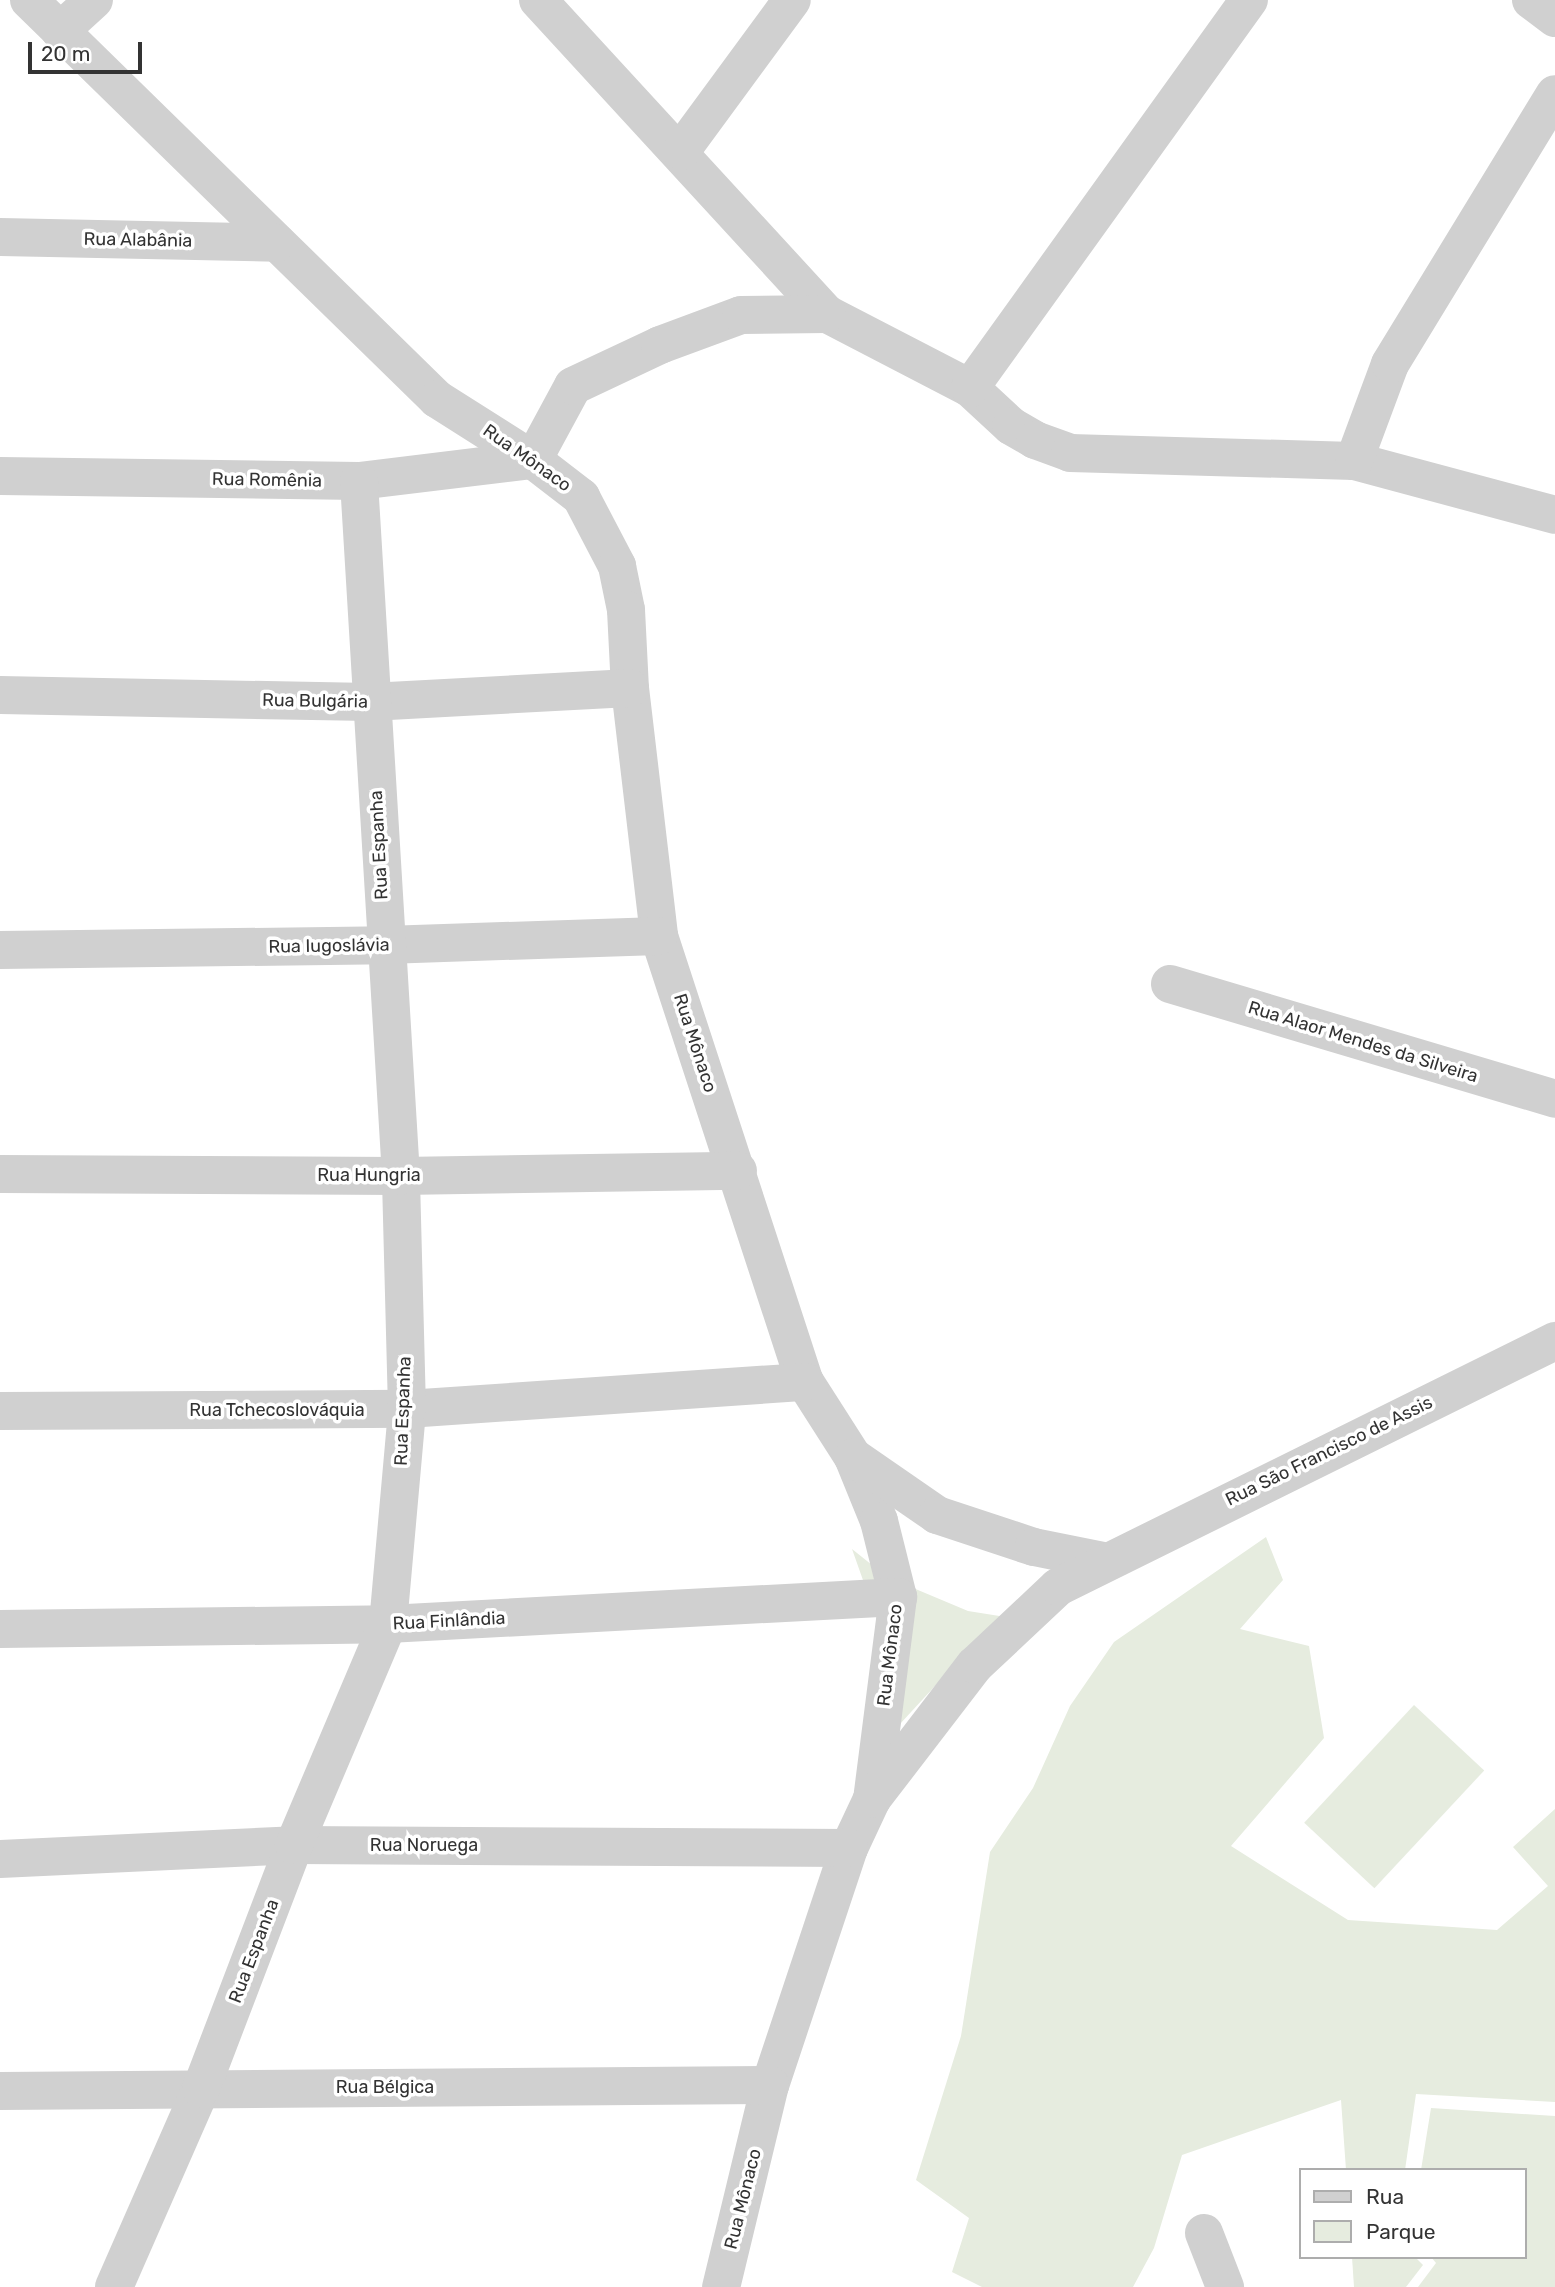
<!DOCTYPE html>
<html>
<head>
<meta charset="utf-8">
<style>
	body { margin:0 }
	#map { position:relative; width:1555px; height:2287px; overflow:hidden; background:#fff; font-family:Rubik,sans-serif }
	div>[style] { position:absolute }
	.green>* { inset:0; background:#e6ecdf; transform-origin:0 0 }
	.minor>* { height:38px; margin:-19px; padding:0 19px; transform-origin:19px; border-radius:19px; background:#d0d0d0 }
	span { translate:-50% -50%; white-space:nowrap; text-align:center; line-height:1.15; -webkit-text-stroke:7px #fff; paint-order:stroke }
	.street-label { font-size:18px; color:#333 }
	.legend { position:absolute; left:1299px; top:2168px; width:228px; height:91px; box-sizing:border-box; background:#fff; border:2px solid #adadad; margin:0; padding:9px 12px; list-style:none; font-size:21px; color:#333 }
	.legend li { display:flex; align-items:center; gap:14px; height:35px }
	.legend b { width:35px; border:2px solid #adadad }
	.scale { position:absolute; left:28px; top:42px; width:114px; height:32px; box-sizing:border-box; border:4px solid #333; border-top:0; padding-left:9px; font-size:21px; line-height:24px; white-space:nowrap; color:#333; -webkit-text-stroke:5px #fff; paint-order:stroke }
</style>
</head>
<body>
<div id="map">
	<div class="green">
		<div style="clip-path:polygon(1266px 1537px,1283px 1580px,1240px 1629px,1309px 1646px,1324px 1738px,1231px 1846px,1348px 1920px,1497px 1930px,1548px 1886px,1513px 1847px,1555px 1809px,1555px 2102px,1416px 2094px,1405px 2170px,1346px 2170px,1341px 2100px,1182px 2155px,1154px 2248px,1133px 2287px,982px 2287px,952px 2272px,969px 2218px,916px 2180px,961px 2036px,990px 1852px,1033px 1788px,1070px 1706px,1114px 1642px)"></div>
		<div style="clip-path:polygon(852px 1549px,887px 1577px,968px 1611px,1012px 1618px,969px 1649px,900px 1724px,876px 1617px)"></div>
		<div style="left:1414px;top:1705px;width:96px;height:161px;rotate:43deg"></div>
		<div style="clip-path:polygon(1431px 2108px,1555px 2116px,1555px 2287px,1418px 2287px,1436px 2263px,1431px 2257px,1525px 2257px,1525px 2170px,1421px 2170px)"></div>
		<div style="clip-path:polygon(1352px 2257px,1415px 2257px,1423px 2265px,1406px 2287px,1354px 2287px)"></div>
	</div>
	<div class="minor">
		<div style="left:29px;top:0;width:571px;rotate:44.36deg"></div>
		<div style="left:437px;top:399px;width:114px;rotate:32.4deg"></div>
		<div style="left:533px;top:460px;width:61px;rotate:37.6deg"></div>
		<div style="left:581px;top:497px;width:78px;rotate:62.4deg"></div>
		<div style="left:617px;top:566px;width:45px;rotate:78.4deg"></div>
		<div style="left:626px;top:610px;width:78px;rotate:87.1deg"></div>
		<div style="left:630px;top:688px;width:250px;rotate:83.3deg"></div>
		<div style="left:659px;top:936px;width:469px;rotate:71.9deg"></div>
		<div style="left:805px;top:1382px;width:89px;rotate:57.4deg"></div>
		<div style="left:853px;top:1457px;width:69px;rotate:67.9deg"></div>
		<div style="left:879px;top:1521px;width:78px;rotate:76deg"></div>
		<div style="left:898px;top:1597px;width:204px;rotate:97.3deg"></div>
		<div style="left:872px;top:1799px;width:54px;rotate:115.1deg"></div>
		<div style="left:849px;top:1848px;width:250px;rotate:108.4deg"></div>
		<div style="left:770px;top:2085px;width:208px;rotate:103.6deg"></div>
		<div style="left:538px;top:0;width:427px;rotate:47.4deg"></div>
		<div style="left:827px;top:314px;width:161px;rotate:27.4deg"></div>
		<div style="left:970px;top:388px;width:56px;rotate:42.8deg"></div>
		<div style="left:1011px;top:426px;width:28px;rotate:30deg"></div>
		<div style="left:1035px;top:440px;width:37px;rotate:20deg"></div>
		<div style="left:1070px;top:453px;width:284px;rotate:1.6deg"></div>
		<div style="left:1354px;top:461px;width:208px;rotate:15deg"></div>
		<div style="left:1531px;top:0;width:30px;rotate:37deg"></div>
		<div style="left:60px;top:31px;width:46px;rotate:-42.4deg"></div>
		<div style="left:681px;top:151px;width:187px;rotate:-53.7deg"></div>
		<div style="left:0;top:237px;width:277px;rotate:1.2deg"></div>
		<div style="left:970px;top:388px;width:478px;rotate:-54.3deg"></div>
		<div style="left:1354px;top:461px;width:103px;rotate:-69.6deg"></div>
		<div style="left:1390px;top:364px;width:316px;rotate:-58.6deg"></div>
		<div style="left:0;top:476px;width:359px;rotate:0.8deg"></div>
		<div style="left:359px;top:481px;width:175px;rotate:-6.9deg"></div>
		<div style="left:533px;top:460px;width:84px;rotate:-61.6deg"></div>
		<div style="left:573px;top:386px;width:96px;rotate:-25.2deg"></div>
		<div style="left:660px;top:345px;width:86px;rotate:-20.3deg"></div>
		<div style="left:741px;top:315px;width:86px;rotate:-0.7deg"></div>
		<div style="left:0;top:695px;width:370px;rotate:1.1deg"></div>
		<div style="left:370px;top:702px;width:260px;rotate:-3.1deg"></div>
		<div style="left:0;top:950px;width:385px;rotate:-0.7deg"></div>
		<div style="left:385px;top:945px;width:274px;rotate:-1.9deg"></div>
		<div style="left:1170px;top:984px;width:402px;rotate:16.6deg"></div>
		<div style="left:0;top:1174px;width:401px;rotate:0.3deg"></div>
		<div style="left:401px;top:1176px;width:337px;rotate:-0.9deg"></div>
		<div style="left:0;top:1411px;width:407px;rotate:-0.3deg"></div>
		<div style="left:407px;top:1409px;width:399px;rotate:-3.9deg"></div>
		<div style="left:853px;top:1457px;width:102px;rotate:34.6deg"></div>
		<div style="left:937px;top:1515px;width:102px;rotate:18.3deg"></div>
		<div style="left:1034px;top:1547px;width:70px;rotate:11.5deg"></div>
		<div style="left:0;top:1629px;width:388px;rotate:-0.7deg"></div>
		<div style="left:388px;top:1624px;width:511px;rotate:-3.03deg"></div>
		<div style="left:872px;top:1799px;width:169px;rotate:-52.5deg"></div>
		<div style="left:975px;top:1665px;width:114px;rotate:-43.2deg"></div>
		<div style="left:1058px;top:1587px;width:555px;rotate:-26.33deg"></div>
		<div style="left:0;top:1859px;width:294px;rotate:-2.7deg"></div>
		<div style="left:294px;top:1845px;width:555px;rotate:0.31deg"></div>
		<div style="left:0;top:2091px;width:770px;rotate:-0.45deg"></div>
		<div style="left:1204px;top:2233px;width:58px;rotate:68.7deg"></div>
		<div style="left:114px;top:2287px;width:216px;rotate:-66.3deg"></div>
		<div style="left:201px;top:2089px;width:261px;rotate:-69.1deg"></div>
		<div style="left:294px;top:1845px;width:240px;rotate:-67deg"></div>
		<div style="left:388px;top:1624px;width:216px;rotate:-84.9deg"></div>
		<div style="left:407px;top:1409px;width:233px;rotate:-91.5deg"></div>
		<div style="left:401px;top:1176px;width:696px;rotate:-93.46deg"></div>
	</div>
	<div class="street-label">
		<span style="left:138px;top:240px;rotate:1deg">Rua Alabânia</span>
		<span style="left:527px;top:458px;rotate:35deg">Rua Mônaco</span>
		<span style="left:267px;top:480px;rotate:1deg">Rua Romênia</span>
		<span style="left:315px;top:701px;rotate:1deg">Rua Bulgária</span>
		<span style="left:379px;top:845px;rotate:-93deg">Rua Espanha</span>
		<span style="left:329px;top:946px;rotate:-1deg">Rua Iugoslávia</span>
		<span style="left:1363px;top:1042px;rotate:17deg">Rua Alaor Mendes da Silveira</span>
		<span style="left:695px;top:1043px;rotate:72deg">Rua Mônaco</span>
		<span style="left:369px;top:1175px">Rua Hungria</span>
		<span style="left:277px;top:1410px">Rua Tchecoslováquia</span>
		<span style="left:403px;top:1411px;rotate:-88deg">Rua Espanha</span>
		<span style="left:1329px;top:1451px;rotate:-26deg">Rua São Francisco de Assis</span>
		<span style="left:449px;top:1621px;rotate:-3deg">Rua Finlândia</span>
		<span style="left:890px;top:1655px;rotate:-83deg">Rua Mônaco</span>
		<span style="left:424px;top:1845px">Rua Noruega</span>
		<span style="left:254px;top:1951px;rotate:-69deg">Rua Espanha</span>
		<span style="left:385px;top:2087px">Rua Bélgica</span>
		<span style="left:743px;top:2199px;rotate:-76deg">Rua Mônaco</span>
	</div>
	<ul class="legend">
	<li><b style="height:9px;background:#d0d0d0"></b>Rua</li>
	<li><b style="height:19px;background:#e6ecdf"></b>Parque</li>
	</ul>
	<div class="scale">20 m</div>
</div>
</body>
</html>
